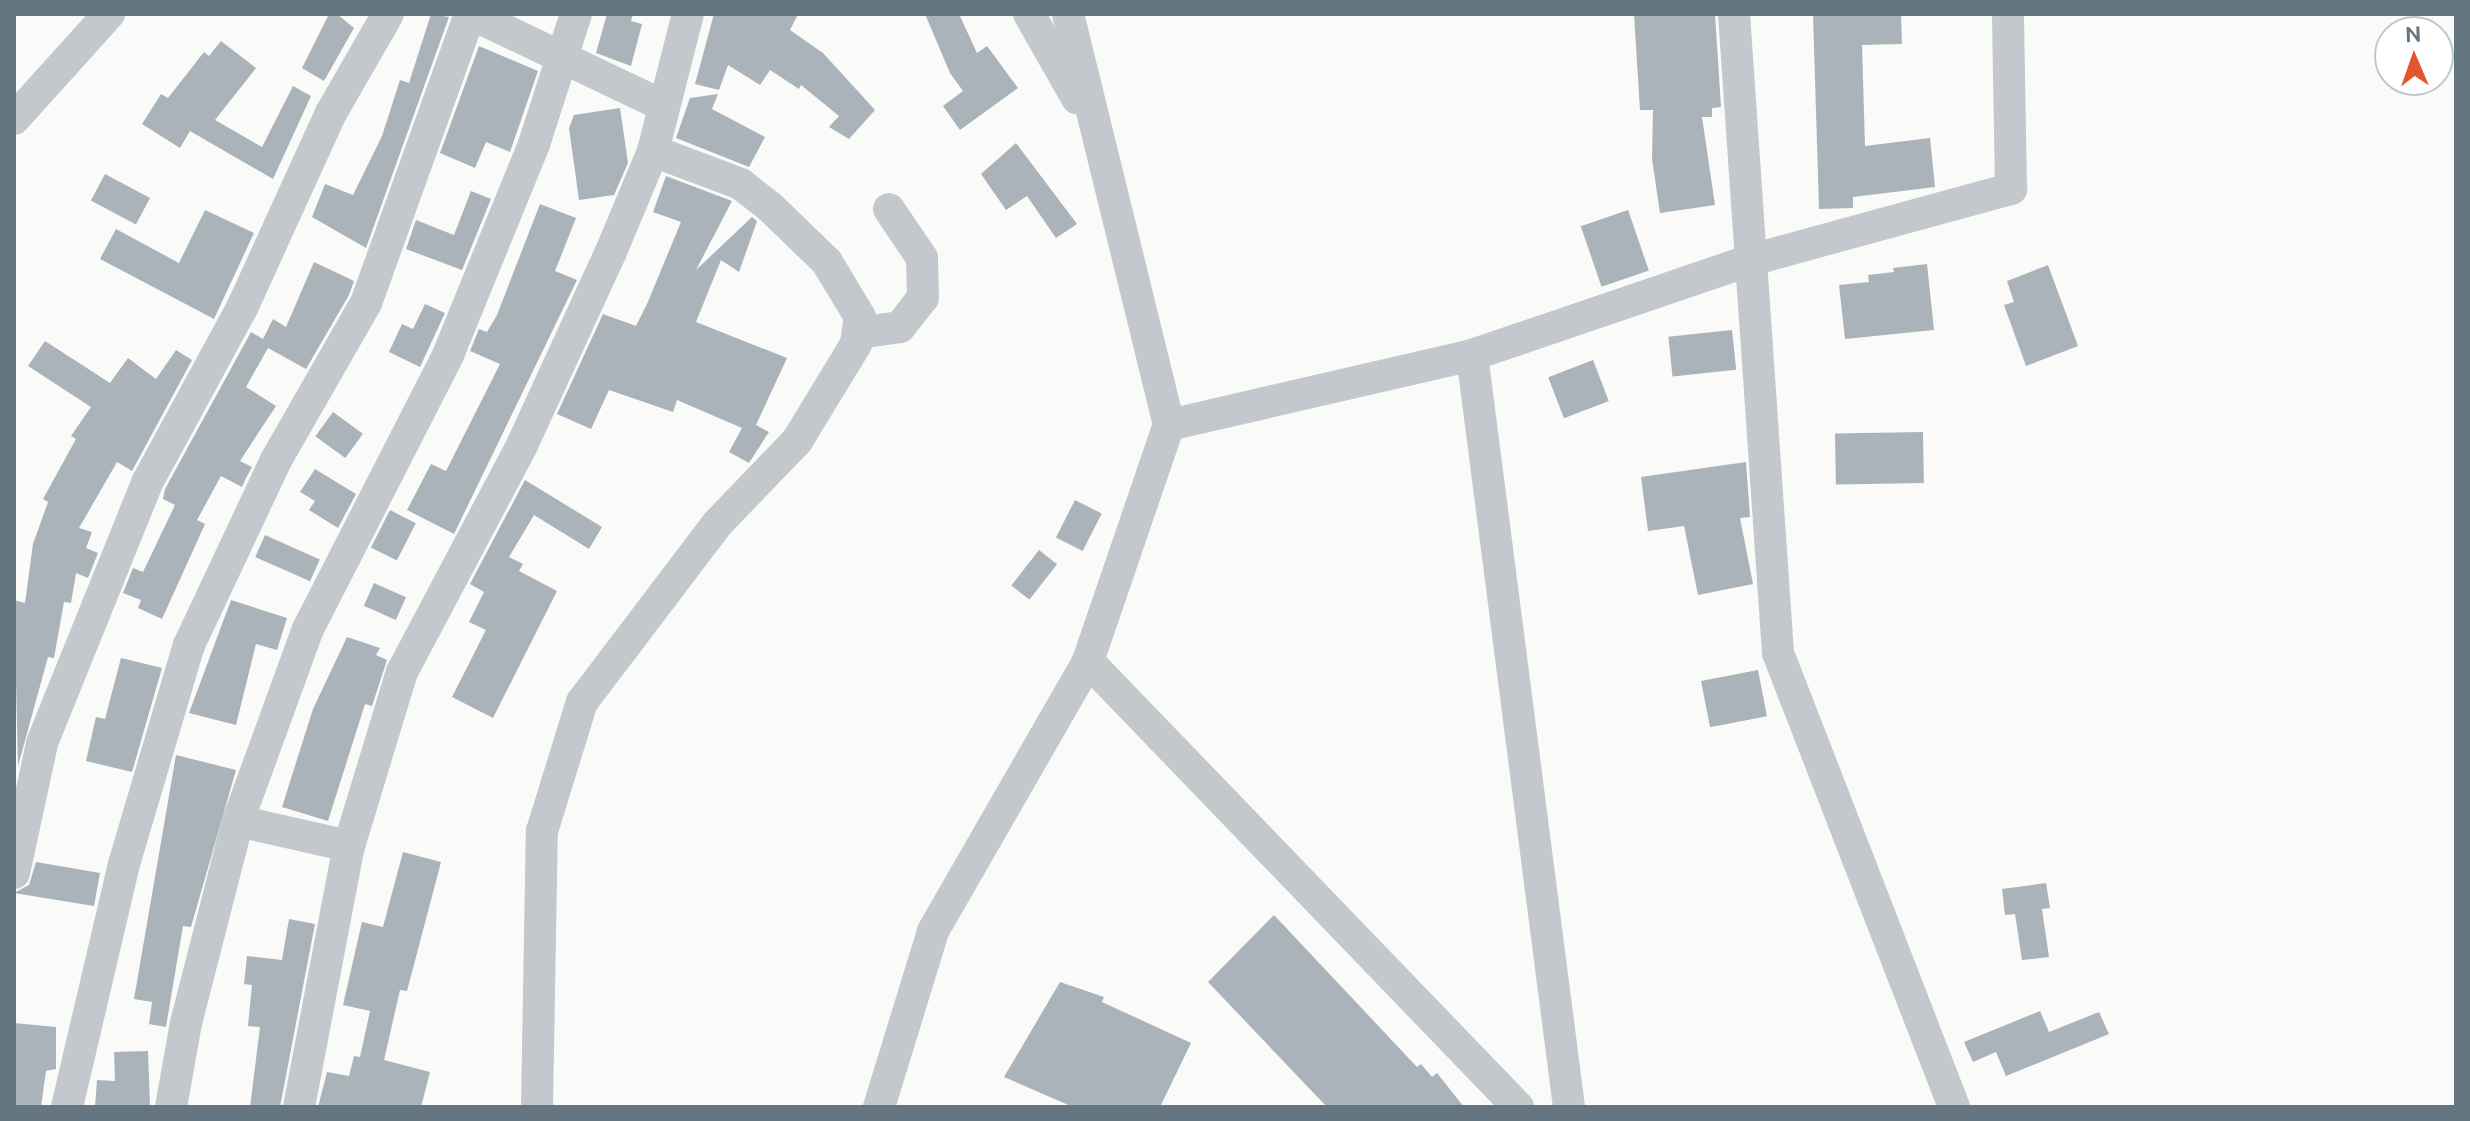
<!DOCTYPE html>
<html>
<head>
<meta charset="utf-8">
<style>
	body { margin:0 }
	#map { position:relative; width:2470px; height:1121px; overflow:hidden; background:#fafaf8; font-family:Ubuntu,sans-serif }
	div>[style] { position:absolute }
	.building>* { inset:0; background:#aab3b9; transform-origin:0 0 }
	.minor>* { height:32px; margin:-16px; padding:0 16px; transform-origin:16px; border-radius:16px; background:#c3c8cc }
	span { translate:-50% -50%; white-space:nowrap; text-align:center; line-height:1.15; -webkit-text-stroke:8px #fff; paint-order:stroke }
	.frame { position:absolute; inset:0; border:16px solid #657683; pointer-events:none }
	.north { position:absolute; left:2374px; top:16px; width:80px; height:80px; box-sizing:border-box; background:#fff; border:2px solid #c1c8cd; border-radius:50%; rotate:358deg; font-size:22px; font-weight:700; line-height:32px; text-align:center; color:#657683 }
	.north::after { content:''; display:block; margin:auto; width:28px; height:36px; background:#e4572e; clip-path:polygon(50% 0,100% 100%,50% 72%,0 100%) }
</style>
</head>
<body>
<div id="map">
	<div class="building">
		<div style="clip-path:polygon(329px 14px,337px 14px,354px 28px,324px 81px,302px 68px)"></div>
		<div style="clip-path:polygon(431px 14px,449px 17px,366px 248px,312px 217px,325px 184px,353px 195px,382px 136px,400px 80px,409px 83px)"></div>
		<div style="clip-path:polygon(607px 14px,633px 14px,631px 21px,642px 24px,631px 66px,596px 53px)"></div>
		<div style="clip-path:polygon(714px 14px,798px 14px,790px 30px,823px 53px,875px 110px,849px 139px,829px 127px,839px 116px,801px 85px,799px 89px,770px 70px,760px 85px,728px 65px,719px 90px,695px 84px)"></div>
		<div style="clip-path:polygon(925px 14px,959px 14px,977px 53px,987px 46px,1018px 88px,960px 130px,943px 106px,963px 91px,950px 73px)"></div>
		<div style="clip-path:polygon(1634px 14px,1715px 14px,1721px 107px,1712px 108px,1712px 117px,1702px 117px,1715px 205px,1660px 213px,1652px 159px,1653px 110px,1640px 110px)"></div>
		<div style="clip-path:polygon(1813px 14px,1901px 14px,1902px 44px,1862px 45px,1865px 146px,1930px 138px,1935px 187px,1853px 197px,1853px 208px,1819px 209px)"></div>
		<div style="clip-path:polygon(221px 41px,256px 68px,215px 120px,262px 147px,293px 86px,311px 96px,273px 179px,190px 131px,180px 148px,142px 124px,161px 94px,168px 98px,204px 52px,209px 56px)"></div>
		<div style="clip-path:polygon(479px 46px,538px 71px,510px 152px,486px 142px,475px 168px,440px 153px)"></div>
		<div style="clip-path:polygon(718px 94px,712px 109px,765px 137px,749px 167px,676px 138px,690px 98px)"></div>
		<div style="clip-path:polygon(620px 108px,628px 163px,614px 195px,579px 200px,569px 128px,574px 115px)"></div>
		<div style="clip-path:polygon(1016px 143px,1077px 224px,1056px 238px,1027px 196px,1006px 210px,981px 174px)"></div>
		<div style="left:105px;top:174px;width:51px;height:30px;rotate:28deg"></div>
		<div style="clip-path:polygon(666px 176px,732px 201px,696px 270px,752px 217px,757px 221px,739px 272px,721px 260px,696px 322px,787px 358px,756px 425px,769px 432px,749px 463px,729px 452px,742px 428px,677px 400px,673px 412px,609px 390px,591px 429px,557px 414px,603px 314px,636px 326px,647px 304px,681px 222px,653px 212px)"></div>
		<div style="clip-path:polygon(471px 191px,491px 199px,462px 270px,406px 249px,416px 220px,454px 235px)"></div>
		<div style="clip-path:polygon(540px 204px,576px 218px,555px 271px,577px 280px,454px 534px,407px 510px,431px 464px,446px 471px,500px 364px,470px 351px,479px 329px,487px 332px,497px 315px)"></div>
		<div style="clip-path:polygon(205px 210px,254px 233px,214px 319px,100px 259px,116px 229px,179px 263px)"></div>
		<div style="left:1628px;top:210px;width:64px;height:50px;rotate:71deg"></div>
		<div style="clip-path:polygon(314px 262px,354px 281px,349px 295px,306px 369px,268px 348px,246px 387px,276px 406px,240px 461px,252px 467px,246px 478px,242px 487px,221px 476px,197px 520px,205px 524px,162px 619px,138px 608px,141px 600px,123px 593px,133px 568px,143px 572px,175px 505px,163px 499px,165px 489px,251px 332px,263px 339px,273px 319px,286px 327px)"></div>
		<div style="clip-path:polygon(1927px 264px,1934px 330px,1845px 339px,1839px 285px,1869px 282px,1868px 275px,1894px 272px,1893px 268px)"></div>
		<div style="clip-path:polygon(2048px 265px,2078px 346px,2026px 366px,2004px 305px,2014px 302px,2007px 281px)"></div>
		<div style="clip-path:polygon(425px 304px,445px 313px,420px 367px,389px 352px,402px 324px,413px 329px)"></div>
		<div style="left:1732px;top:330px;width:40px;height:64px;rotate:84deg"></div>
		<div style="clip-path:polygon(45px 341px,110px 383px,128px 358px,156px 379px,176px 350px,192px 360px,132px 471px,117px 462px,79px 528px,92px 532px,86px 548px,98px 553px,88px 578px,76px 573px,71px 603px,64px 602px,54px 658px,48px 657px,18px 766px,14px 600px,25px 603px,33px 544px,48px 502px,43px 499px,76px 439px,71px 436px,91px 407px,28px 366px)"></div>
		<div style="left:1593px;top:360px;width:44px;height:48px;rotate:69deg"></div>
		<div style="left:333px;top:412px;width:37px;height:30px;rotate:36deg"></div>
		<div style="left:1923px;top:432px;width:51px;height:88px;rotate:89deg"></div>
		<div style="clip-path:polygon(1746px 462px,1750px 517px,1740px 518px,1753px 584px,1698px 595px,1684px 526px,1648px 531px,1641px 477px)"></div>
		<div style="clip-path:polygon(315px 469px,356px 494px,338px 528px,309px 510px,315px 501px,300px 492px)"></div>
		<div style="clip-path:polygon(525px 480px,602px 527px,589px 549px,534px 515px,509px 557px,523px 564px,519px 571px,557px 591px,493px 718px,452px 697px,486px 630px,469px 622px,484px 592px,470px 584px)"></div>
		<div style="left:1075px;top:500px;width:30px;height:42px;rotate:27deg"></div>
		<div style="left:390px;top:510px;width:29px;height:42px;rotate:27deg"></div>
		<div style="left:265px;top:535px;width:60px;height:24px;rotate:24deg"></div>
		<div style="left:1039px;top:550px;width:23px;height:45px;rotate:38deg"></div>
		<div style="left:374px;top:583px;width:35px;height:25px;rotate:24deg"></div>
		<div style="clip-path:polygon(231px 600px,287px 618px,277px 650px,256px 644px,236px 725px,189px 713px)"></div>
		<div style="clip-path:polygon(347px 637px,380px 648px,376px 655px,387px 660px,372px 706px,365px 704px,328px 821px,282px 807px,313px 709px)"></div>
		<div style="clip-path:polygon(121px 658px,162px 668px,132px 772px,86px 761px,96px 717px,105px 719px)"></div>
		<div style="left:1758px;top:670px;width:47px;height:58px;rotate:79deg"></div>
		<div style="clip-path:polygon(176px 755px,236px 770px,191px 927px,183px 926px,166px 1027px,149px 1024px,152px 1002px,134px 999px)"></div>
		<div style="clip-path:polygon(403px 852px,441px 862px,407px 991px,400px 990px,384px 1060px,430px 1072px,421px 1107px,318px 1107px,327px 1072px,349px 1076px,354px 1056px,360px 1057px,370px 1011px,343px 1005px,362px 922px,383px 927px)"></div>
		<div style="clip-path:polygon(36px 862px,100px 873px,94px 906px,14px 893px,29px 885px)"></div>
		<div style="clip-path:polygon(2046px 883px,2050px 908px,2042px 909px,2049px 957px,2022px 960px,2015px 914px,2005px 915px,2002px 889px)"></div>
		<div style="clip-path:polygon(1274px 915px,1417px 1067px,1421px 1064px,1432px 1077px,1437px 1073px,1464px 1107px,1327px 1107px,1208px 982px)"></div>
		<div style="clip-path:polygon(289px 919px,315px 924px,280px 1107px,250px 1107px,260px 1027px,248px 1026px,252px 985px,244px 984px,247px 956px,282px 960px)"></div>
		<div style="clip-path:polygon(1060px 982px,1104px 997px,1102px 1002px,1191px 1043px,1160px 1107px,1073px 1107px,1004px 1077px)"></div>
		<div style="clip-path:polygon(2040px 1011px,2049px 1032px,2099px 1012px,2109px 1034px,2006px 1076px,1996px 1052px,1973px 1062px,1964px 1042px)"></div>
		<div style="clip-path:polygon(14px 1023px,56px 1027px,56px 1069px,46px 1071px,41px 1107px,14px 1107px)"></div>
		<div style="clip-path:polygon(148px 1051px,150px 1107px,95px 1107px,97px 1080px,115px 1081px,114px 1052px)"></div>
	</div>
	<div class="minor">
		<div style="left:471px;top:14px;width:214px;rotate:25.5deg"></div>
		<div style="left:1029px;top:14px;width:97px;rotate:60.3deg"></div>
		<div style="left:1734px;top:14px;width:641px;rotate:86.06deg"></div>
		<div style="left:1778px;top:653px;width:487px;rotate:68.8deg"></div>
		<div style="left:14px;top:119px;width:142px;rotate:-47.9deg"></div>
		<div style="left:858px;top:333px;width:42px;rotate:-8.1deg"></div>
		<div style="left:900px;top:327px;width:37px;rotate:-52deg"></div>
		<div style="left:923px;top:298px;width:40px;rotate:-91.4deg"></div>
		<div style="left:922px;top:258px;width:59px;rotate:-124deg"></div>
		<div style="left:1472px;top:355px;width:758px;rotate:82.65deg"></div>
		<div style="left:1169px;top:425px;width:311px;rotate:-13deg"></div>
		<div style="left:1472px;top:355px;width:295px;rotate:-18.8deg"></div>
		<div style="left:1751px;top:260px;width:270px;rotate:-15.3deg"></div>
		<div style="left:2011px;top:189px;width:175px;rotate:-91deg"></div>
		<div style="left:1088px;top:661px;width:620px;rotate:46.05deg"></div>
		<div style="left:238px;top:821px;width:114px;rotate:12.7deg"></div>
		<div style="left:14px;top:873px;width:133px;rotate:-77.8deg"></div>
		<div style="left:42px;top:743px;width:283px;rotate:-68deg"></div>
		<div style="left:148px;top:481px;width:197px;rotate:-61.5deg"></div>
		<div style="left:242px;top:308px;width:214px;rotate:-65.5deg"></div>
		<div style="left:331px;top:113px;width:114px;rotate:-60.1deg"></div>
		<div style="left:67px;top:1107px;width:250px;rotate:-76.8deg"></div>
		<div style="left:124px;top:864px;width:228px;rotate:-73.5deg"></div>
		<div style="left:189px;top:645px;width:204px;rotate:-64.8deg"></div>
		<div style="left:276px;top:460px;width:181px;rotate:-60.2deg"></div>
		<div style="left:366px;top:303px;width:307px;rotate:-70.2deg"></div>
		<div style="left:171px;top:1107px;width:85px;rotate:-79.9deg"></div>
		<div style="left:186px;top:1023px;width:209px;rotate:-75.6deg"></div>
		<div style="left:238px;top:821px;width:204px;rotate:-70deg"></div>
		<div style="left:308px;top:629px;width:308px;rotate:-62.9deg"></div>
		<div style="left:448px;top:355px;width:228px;rotate:-67.8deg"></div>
		<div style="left:534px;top:144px;width:137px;rotate:-72.1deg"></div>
		<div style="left:299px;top:1107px;width:266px;rotate:-79.2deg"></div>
		<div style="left:349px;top:846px;width:182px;rotate:-73.1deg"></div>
		<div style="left:402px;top:672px;width:257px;rotate:-62.1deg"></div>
		<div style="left:522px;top:445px;width:210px;rotate:-65.3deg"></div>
		<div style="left:610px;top:254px;width:112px;rotate:-67.3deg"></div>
		<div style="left:653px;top:151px;width:141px;rotate:-75.7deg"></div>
		<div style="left:537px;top:1107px;width:276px;rotate:-89deg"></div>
		<div style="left:542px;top:831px;width:135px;rotate:-72.8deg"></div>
		<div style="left:582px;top:702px;width:225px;rotate:-52.8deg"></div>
		<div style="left:718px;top:523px;width:114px;rotate:-46.1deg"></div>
		<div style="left:797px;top:441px;width:114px;rotate:-58.7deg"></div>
		<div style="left:856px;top:344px;width:27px;rotate:-82deg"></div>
		<div style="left:860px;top:317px;width:64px;rotate:-121deg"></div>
		<div style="left:827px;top:262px;width:79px;rotate:-136deg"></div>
		<div style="left:770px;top:207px;width:37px;rotate:-142deg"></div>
		<div style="left:741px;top:184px;width:94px;rotate:-159.4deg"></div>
		<div style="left:879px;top:1107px;width:184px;rotate:-72.9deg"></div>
		<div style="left:933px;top:931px;width:311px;rotate:-60.1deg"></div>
		<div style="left:1088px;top:661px;width:250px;rotate:-71.1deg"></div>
		<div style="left:1169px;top:425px;width:423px;rotate:-103.8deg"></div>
	</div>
	<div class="frame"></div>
	<div class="north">N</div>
</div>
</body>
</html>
